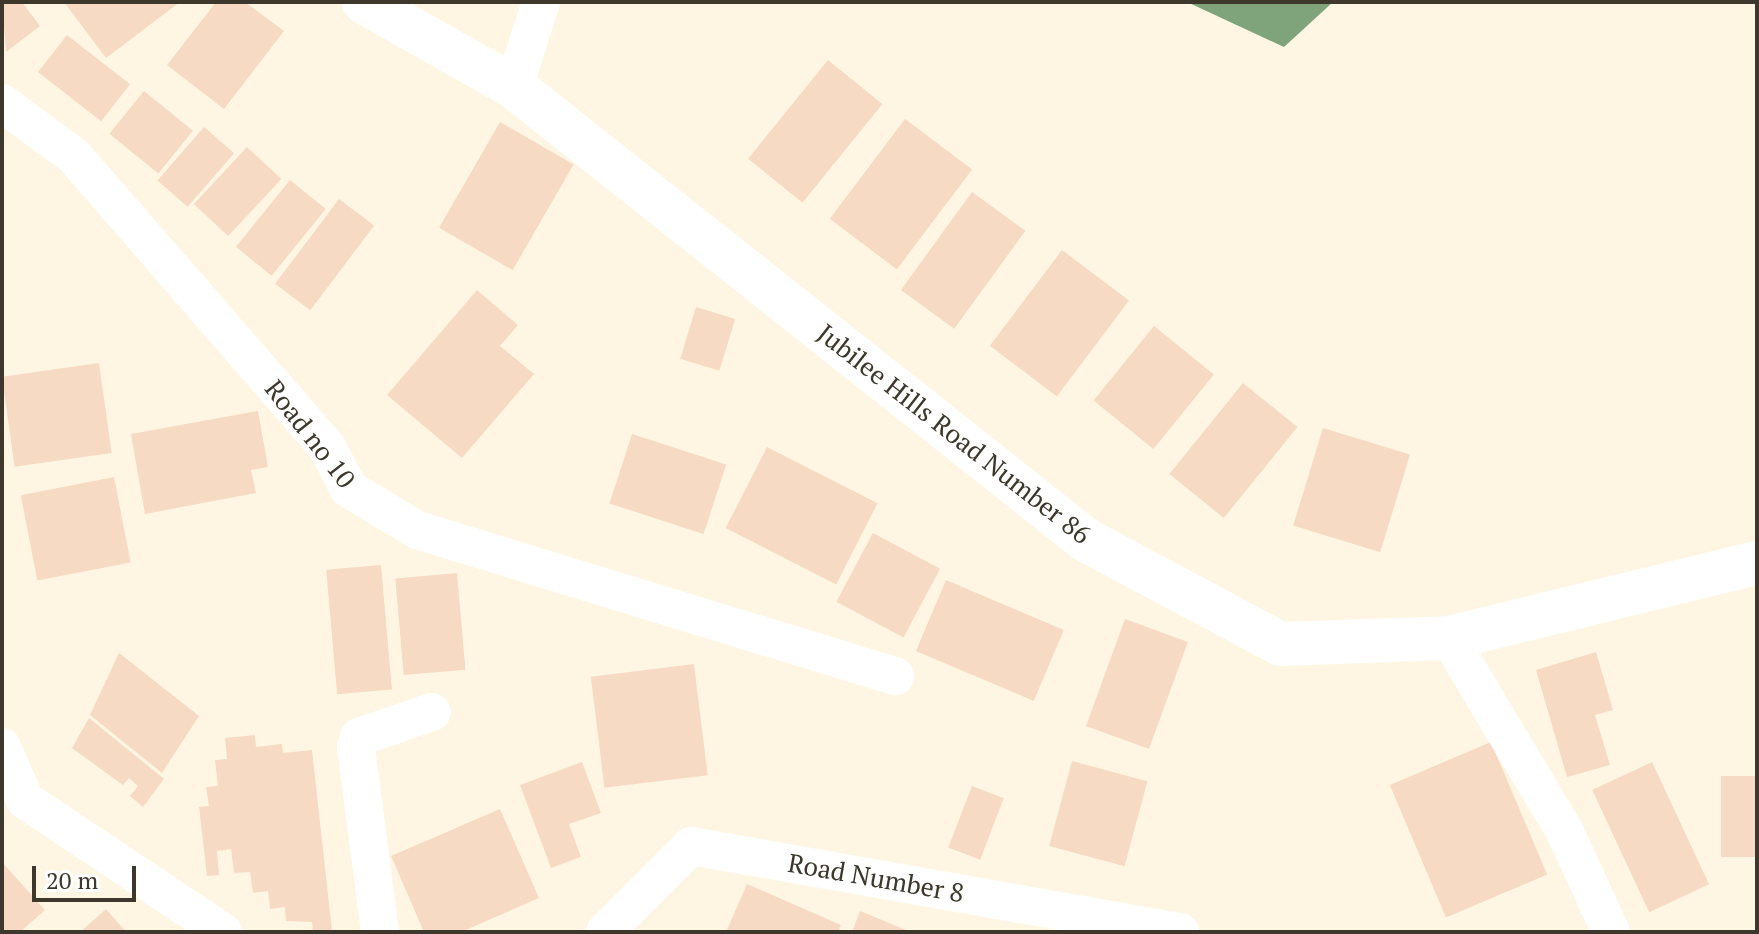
<!DOCTYPE html>
<html>
<head>
<meta charset="utf-8">
<style>
	body { margin:0 }
	#map { position:relative; width:1759px; height:934px; overflow:hidden; background:#fef6e2; font-family:"PT Serif",serif }
	div>[style] { position:absolute }
	.water>* { inset:0; background:#7fa37b }
	.building>* { inset:0; background:#f7dac3; transform-origin:0 0 }
	.street>* { height:38px; margin:-19px; padding:0 19px; transform-origin:19px; border-radius:19px; background:#fff }
	.secondary>* { height:44px; margin:-22px; padding:0 22px; transform-origin:22px; border-radius:22px; background:#fff }
	span { translate:-50% -50%; white-space:nowrap; text-align:center; line-height:1.15; -webkit-text-stroke:6px #fff; paint-order:stroke }
	.street-label { font-size:26px; color:#3e382c }
	.frame { position:absolute; inset:0; border:4px solid #3e382c; pointer-events:none }
	.scale { position:absolute; left:32px; top:866px; width:104px; height:36px; box-sizing:border-box; border:4px solid #3e382c; border-top:0; padding-left:10px; font-size:24px; line-height:28px; white-space:nowrap; color:#3e382c; -webkit-text-stroke:6px #fff; paint-order:stroke }
</style>
</head>
<body>
<div id="map">
	<div class="water">
		<div style="clip-path:polygon(1187px 2px,1333px 2px,1284px 47px)"></div>
	</div>
	<div class="building">
		<div style="clip-path:polygon(2px 2px,22px 2px,40px 26px,6px 52px)"></div>
		<div style="clip-path:polygon(64px 2px,180px 2px,106px 58px)"></div>
		<div style="clip-path:polygon(216px 2px,245px 2px,284px 31px,224px 109px,167px 65px)"></div>
		<div style="left:67px;top:35px;width:80px;height:47px;rotate:38deg"></div>
		<div style="left:828px;top:60px;width:70px;height:127px;rotate:39deg"></div>
		<div style="left:144px;top:91px;width:63px;height:55px;rotate:39deg"></div>
		<div style="left:905px;top:119px;width:84px;height:125px;rotate:37deg"></div>
		<div style="left:500px;top:122px;width:85px;height:122px;rotate:30deg"></div>
		<div style="left:204px;top:127px;width:40px;height:71px;rotate:41deg"></div>
		<div style="left:247px;top:147px;width:47px;height:78px;rotate:43deg"></div>
		<div style="left:290px;top:180px;width:46px;height:86px;rotate:39deg"></div>
		<div style="left:972px;top:192px;width:66px;height:121px;rotate:36deg"></div>
		<div style="left:339px;top:199px;width:44px;height:106px;rotate:37deg"></div>
		<div style="left:1062px;top:250px;width:84px;height:120px;rotate:37deg"></div>
		<div style="clip-path:polygon(477px 290px,518px 325px,500px 346px,534px 374px,462px 458px,387px 395px)"></div>
		<div style="left:696px;top:307px;width:41px;height:54px;rotate:17deg"></div>
		<div style="left:1154px;top:326px;width:77px;height:96px;rotate:39deg"></div>
		<div style="left:99px;top:363px;width:91px;height:98px;rotate:82deg"></div>
		<div style="left:1243px;top:383px;width:70px;height:117px;rotate:39deg"></div>
		<div style="clip-path:polygon(258px 411px,268px 467px,251px 470px,256px 493px,145px 514px,131px 434px)"></div>
		<div style="left:1323px;top:428px;width:91px;height:102px;rotate:17deg"></div>
		<div style="left:632px;top:434px;width:99px;height:73px;rotate:18deg"></div>
		<div style="left:767px;top:447px;width:124px;height:91px;rotate:27deg"></div>
		<div style="left:114px;top:477px;width:87px;height:95px;rotate:79deg"></div>
		<div style="left:873px;top:533px;width:76px;height:78px;rotate:28deg"></div>
		<div style="left:381px;top:565px;width:125px;height:55px;rotate:85deg"></div>
		<div style="left:457px;top:573px;width:97px;height:62px;rotate:85deg"></div>
		<div style="left:946px;top:580px;width:128px;height:77px;rotate:23deg"></div>
		<div style="left:1125px;top:619px;width:67px;height:114px;rotate:20deg"></div>
		<div style="clip-path:polygon(1596px 652px,1613px 710px,1595px 715px,1610px 765px,1567px 777px,1536px 670px)"></div>
		<div style="clip-path:polygon(119px 653px,199px 716px,162px 773px,90px 715px)"></div>
		<div style="left:694px;top:664px;width:112px;height:104px;rotate:83deg"></div>
		<div style="clip-path:polygon(89px 718px,164px 779px,143px 807px,130px 796px,138px 786px,129px 778px,123px 785px,72px 748px)"></div>
		<div style="clip-path:polygon(255px 735px,256px 747px,282px 744px,283px 753px,312px 750px,332px 931px,313px 932px,312px 922px,286px 921px,285px 907px,270px 909px,268px 891px,253px 893px,250px 872px,234px 873px,231px 849px,217px 851px,219px 875px,207px 876px,199px 807px,209px 806px,206px 787px,218px 786px,215px 760px,227px 759px,225px 738px)"></div>
		<div style="left:1491px;top:742px;width:144px;height:110px;rotate:67deg"></div>
		<div style="left:1072px;top:761px;width:78px;height:88px;rotate:15deg"></div>
		<div style="clip-path:polygon(582px 762px,601px 813px,569px 824px,581px 857px,551px 868px,520px 785px)"></div>
		<div style="left:1652px;top:762px;width:135px;height:66px;rotate:65deg"></div>
		<div style="left:1757px;top:776px;width:81px;height:36px;rotate:90deg"></div>
		<div style="left:972px;top:786px;width:34px;height:66px;rotate:21deg"></div>
		<div style="clip-path:polygon(500px 809px,539px 898px,461px 932px,424px 932px,391px 856px)"></div>
		<div style="clip-path:polygon(2px 862px,45px 910px,20px 932px,2px 932px)"></div>
		<div style="clip-path:polygon(747px 884px,841px 925px,838px 932px,726px 932px)"></div>
		<div style="clip-path:polygon(106px 909px,126px 932px,80px 932px)"></div>
		<div style="clip-path:polygon(860px 911px,911px 932px,852px 932px)"></div>
	</div>
	<div class="street">
		<div style="left:514px;top:87px;width:89px;rotate:-72.4deg"></div>
		<div style="left:2px;top:103px;width:89px;rotate:36.4deg"></div>
		<div style="left:74px;top:156px;width:386px;rotate:49deg"></div>
		<div style="left:327px;top:447px;width:47px;rotate:62.4deg"></div>
		<div style="left:349px;top:489px;width:79px;rotate:31.1deg"></div>
		<div style="left:417px;top:530px;width:500px;rotate:17deg"></div>
		<div style="left:1449px;top:638px;width:226px;rotate:59.1deg"></div>
		<div style="left:1565px;top:832px;width:110px;rotate:65.3deg"></div>
		<div style="left:2px;top:747px;width:58px;rotate:66.5deg"></div>
		<div style="left:25px;top:800px;width:238px;rotate:33.7deg"></div>
		<div style="left:380px;top:932px;width:187px;rotate:-97.4deg"></div>
		<div style="left:356px;top:747px;width:10px;rotate:-73deg"></div>
		<div style="left:359px;top:737px;width:77px;rotate:-18.9deg"></div>
		<div style="left:605px;top:932px;width:122px;rotate:-45deg"></div>
		<div style="left:691px;top:846px;width:497px;rotate:10deg"></div>
	</div>
	<div class="secondary">
		<div style="left:364px;top:2px;width:172px;rotate:29.5deg"></div>
		<div style="left:514px;top:87px;width:730px;rotate:38.38deg"></div>
		<div style="left:1086px;top:540px;width:221px;rotate:28.1deg"></div>
		<div style="left:1281px;top:644px;width:168px;rotate:-2deg"></div>
		<div style="left:1449px;top:638px;width:317px;rotate:-13.7deg"></div>
	</div>
	<div class="street-label">
		<span style="left:310px;top:434px;rotate:52deg">Road no 10</span>
		<span style="left:954px;top:434px;rotate:38deg">Jubilee Hills Road Number 86</span>
		<span style="left:876px;top:878px;rotate:10deg">Road Number 8</span>
	</div>
	<div class="frame"></div>
	<div class="scale">20 m</div>
</div>
</body>
</html>
